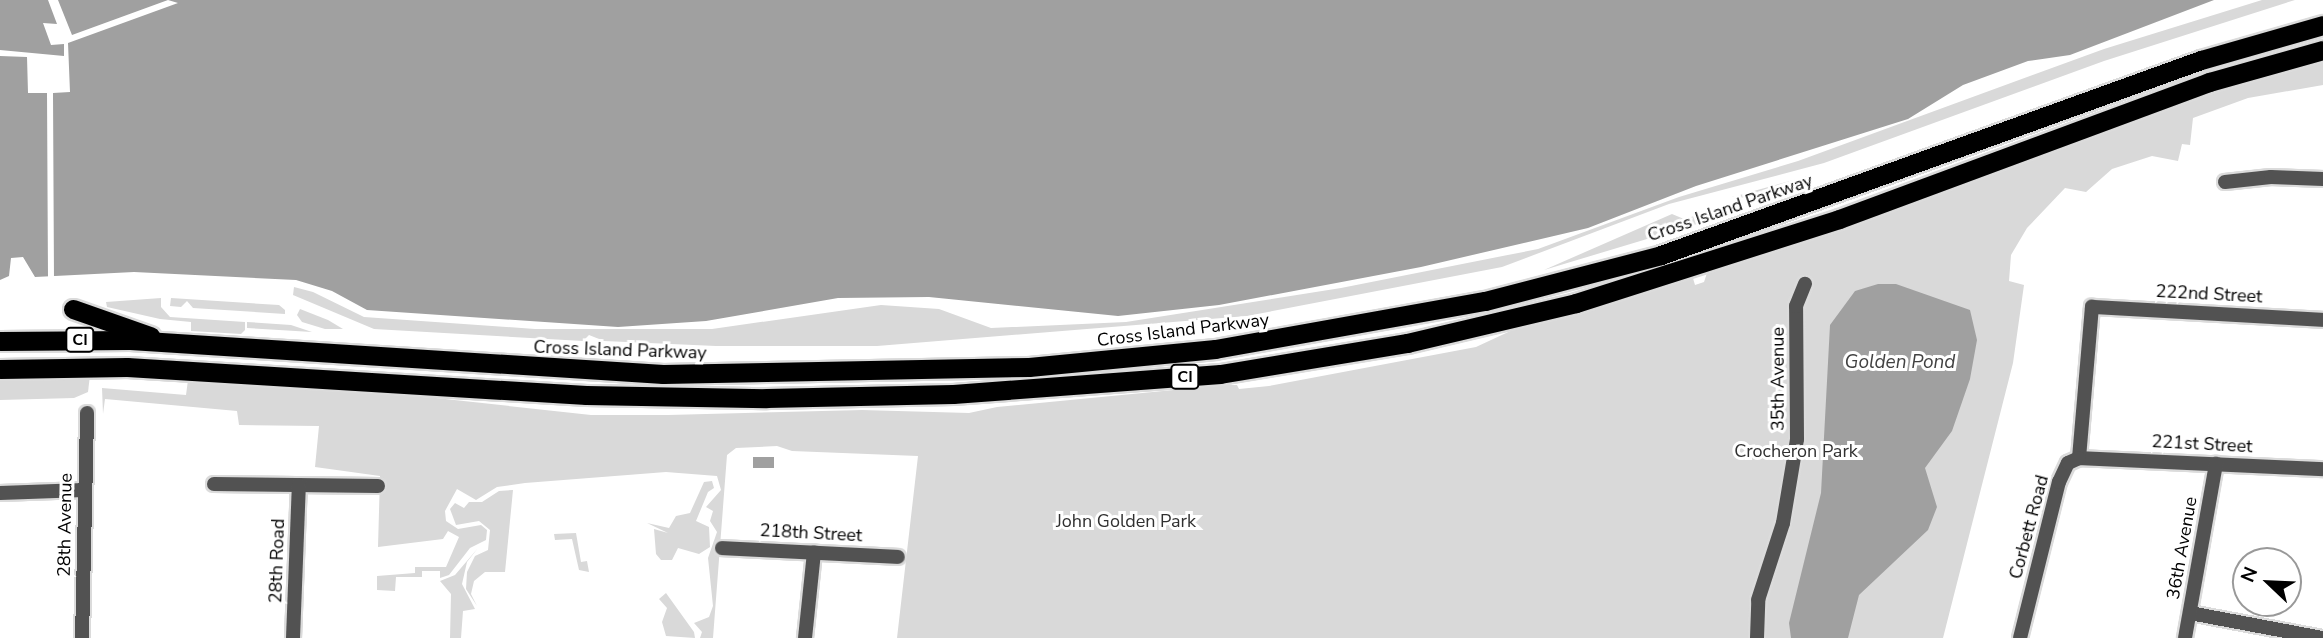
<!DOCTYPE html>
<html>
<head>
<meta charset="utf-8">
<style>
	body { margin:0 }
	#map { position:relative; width:2323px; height:638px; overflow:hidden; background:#fff; font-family:"Nunito Sans",sans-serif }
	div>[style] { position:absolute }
	.green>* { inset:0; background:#d9d9d9 }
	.water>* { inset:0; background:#a0a0a0; transform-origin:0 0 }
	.pier>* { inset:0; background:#fff }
	.roads { filter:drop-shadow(2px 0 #dbdbdb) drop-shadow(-2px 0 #dbdbdb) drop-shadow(0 2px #dbdbdb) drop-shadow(0 -2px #dbdbdb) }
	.minor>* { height:14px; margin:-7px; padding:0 7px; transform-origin:7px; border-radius:7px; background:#525252 }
	.highway>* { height:19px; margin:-9.5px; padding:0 9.5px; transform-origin:9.5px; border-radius:9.5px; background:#000 }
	span { translate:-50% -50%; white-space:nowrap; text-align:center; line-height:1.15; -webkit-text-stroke:6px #fff; paint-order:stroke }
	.shield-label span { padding:2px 5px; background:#fff; border:2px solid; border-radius:5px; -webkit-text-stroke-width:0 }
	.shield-label { font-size:16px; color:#000; font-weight:700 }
	.street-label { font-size:18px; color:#000 }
	.park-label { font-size:18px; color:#303030 }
	.water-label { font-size:19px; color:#414141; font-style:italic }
	.north { position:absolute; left:2232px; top:547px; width:70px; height:70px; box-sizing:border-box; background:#fff; border:2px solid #999; border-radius:50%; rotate:293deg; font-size:19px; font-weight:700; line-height:28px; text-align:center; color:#000 }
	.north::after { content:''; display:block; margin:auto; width:24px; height:32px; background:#000; clip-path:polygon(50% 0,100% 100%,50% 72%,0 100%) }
</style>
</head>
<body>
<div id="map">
	<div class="green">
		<div style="clip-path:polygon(2262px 0,2295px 0,2104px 61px,1824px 163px,1669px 204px,1502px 267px,1247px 316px,877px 346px,716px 346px,604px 341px,589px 335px,583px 341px,374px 329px,293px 295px,294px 287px,313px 292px,364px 317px,535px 329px,712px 329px,881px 305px,939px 309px,991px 328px,1126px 322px,1341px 288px,1538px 249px,1679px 197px,1798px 161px,2104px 49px)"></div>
		<div style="clip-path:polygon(2323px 59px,2323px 85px,2248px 98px,2193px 118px,2190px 145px,2182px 144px,2178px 161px,2152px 156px,2112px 169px,2086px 192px,2065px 188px,2027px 228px,2011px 255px,2009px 281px,2024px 285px,2013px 363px,1943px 638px,897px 638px,918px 456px,792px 451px,777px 446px,736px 448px,727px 455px,713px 638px,700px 638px,702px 632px,694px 623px,709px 617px,713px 606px,708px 558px,717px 532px,710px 521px,713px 511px,706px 507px,721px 490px,717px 476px,666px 472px,525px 483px,497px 487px,476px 500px,457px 489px,445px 511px,446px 521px,458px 529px,481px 525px,487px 530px,486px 540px,470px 548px,449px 575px,440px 578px,440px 571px,422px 571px,422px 577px,396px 577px,395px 591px,377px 590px,377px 576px,415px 573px,415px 567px,446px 567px,459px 537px,448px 531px,443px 539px,378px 547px,380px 476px,315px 467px,319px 426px,239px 425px,237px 411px,105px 399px,103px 414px,102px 388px,186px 395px,188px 380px,436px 398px,591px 415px,668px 415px,862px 410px,969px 413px,997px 407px,1225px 385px,1237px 385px,1239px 389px,1269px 386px,1476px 347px,1519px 327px,1692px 275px,1695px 285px,1704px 282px,1708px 270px,2207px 90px)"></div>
		<div style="clip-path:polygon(1808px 176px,1753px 198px,1732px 197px)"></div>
		<div style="clip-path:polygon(1719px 209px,1730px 214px,1544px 270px,1672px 214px,1684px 219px)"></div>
		<div style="clip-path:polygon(161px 298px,161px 307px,170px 317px,245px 322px,245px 330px,241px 334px,191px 331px,191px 322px,160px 319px,107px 307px,106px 302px)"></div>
		<div style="clip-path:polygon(171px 298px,279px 305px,285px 310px,285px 314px,193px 308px,187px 301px,181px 307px,170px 306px)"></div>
		<div style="clip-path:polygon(300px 309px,328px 320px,343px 329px,325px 329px,302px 322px,297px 315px)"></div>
		<div style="clip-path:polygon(247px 322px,291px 325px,312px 332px,247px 328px)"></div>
		<div style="clip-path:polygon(0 375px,90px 375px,88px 392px,74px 398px,0 400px)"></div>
		<div style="clip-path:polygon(712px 481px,714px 488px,708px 492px,696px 521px,709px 527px,710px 547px,699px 554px,678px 548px,672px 560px,661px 560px,656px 554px,654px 529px,668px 533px,647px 523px,669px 528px,676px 516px,690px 513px,704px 482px)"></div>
		<div style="clip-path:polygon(513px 490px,505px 572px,485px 572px,474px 581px,471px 594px,477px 606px,466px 589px,467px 572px,475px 556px,488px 550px,490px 530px,479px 521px,456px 525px,450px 509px,455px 503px,464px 508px,469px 502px,482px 502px,499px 491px)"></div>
		<div style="clip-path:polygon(576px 533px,581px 562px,587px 561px,589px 572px,579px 570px,572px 539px,555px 540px,554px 534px)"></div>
		<div style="clip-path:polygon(478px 548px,467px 562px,462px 584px,475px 609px,463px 611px,461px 638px,450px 638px,451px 594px,440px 581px,455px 575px)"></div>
		<div style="clip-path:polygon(666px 593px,694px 632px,695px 638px,666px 636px,662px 622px,667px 608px,659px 599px)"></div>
	</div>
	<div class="water">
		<div style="clip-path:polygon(0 0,2214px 0,2070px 55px,2028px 61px,1963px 85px,1908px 119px,1696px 186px,1588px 228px,1421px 267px,1219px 305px,1118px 316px,929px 297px,838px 298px,706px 321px,618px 327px,367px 310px,332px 291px,296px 280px,134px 272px,35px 277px,23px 257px,11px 258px,9px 276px,0 280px)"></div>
		<div style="clip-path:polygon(1878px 284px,1896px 284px,1970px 310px,1977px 340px,1970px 379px,1952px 431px,1925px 468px,1937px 507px,1928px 530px,1859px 595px,1848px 638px,1791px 638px,1789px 623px,1821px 493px,1830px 325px,1855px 291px)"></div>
		<div style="left:753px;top:457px;width:21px;height:11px"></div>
	</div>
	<div class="pier">
		<div style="clip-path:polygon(48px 0,58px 0,72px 35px,168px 0,178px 3px,68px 43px,70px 92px,53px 93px,54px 279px,48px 280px,47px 93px,28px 93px,27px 57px,0 56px,0 50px,64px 56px,64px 44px,51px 45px,43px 23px,57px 24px)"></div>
	</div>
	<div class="roads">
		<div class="minor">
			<div style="left:2225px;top:182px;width:46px;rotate:-6.2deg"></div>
			<div style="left:2271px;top:177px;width:52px;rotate:2.2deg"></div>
			<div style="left:2079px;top:458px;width:152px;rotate:-85.1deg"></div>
			<div style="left:2092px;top:307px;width:231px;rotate:3.2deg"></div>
			<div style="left:2079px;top:458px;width:244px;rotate:2.6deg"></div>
			<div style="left:214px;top:484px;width:164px;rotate:0.7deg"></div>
			<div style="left:0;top:493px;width:84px;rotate:-2deg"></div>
			<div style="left:722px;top:548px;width:176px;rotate:2.9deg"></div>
			<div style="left:2190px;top:613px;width:134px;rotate:10.7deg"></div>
			<div style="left:82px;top:638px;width:225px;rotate:-88.7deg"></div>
			<div style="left:293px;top:638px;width:153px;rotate:-87.8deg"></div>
			<div style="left:805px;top:638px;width:86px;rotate:-84deg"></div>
			<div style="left:1757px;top:638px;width:38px;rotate:-88deg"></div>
			<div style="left:1758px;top:600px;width:81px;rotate:-72deg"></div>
			<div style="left:1783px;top:523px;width:85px;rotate:-80.5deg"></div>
			<div style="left:1797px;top:439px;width:133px;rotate:-90.4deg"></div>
			<div style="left:1796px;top:306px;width:24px;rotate:-68deg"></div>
			<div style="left:2020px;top:638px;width:161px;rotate:-76deg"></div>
			<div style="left:2059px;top:482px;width:21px;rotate:-65deg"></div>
			<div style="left:2068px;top:463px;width:12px;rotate:-24deg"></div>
			<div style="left:2185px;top:638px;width:177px;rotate:-79.9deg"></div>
		</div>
		<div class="highway">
			<div style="left:73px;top:309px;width:82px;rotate:19.3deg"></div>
			<div style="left:0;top:341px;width:130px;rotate:-0.4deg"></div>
			<div style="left:130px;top:340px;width:534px;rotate:3.65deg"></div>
			<div style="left:663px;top:374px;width:366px;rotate:-1.1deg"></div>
			<div style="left:1029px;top:367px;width:187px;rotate:-5.5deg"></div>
			<div style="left:1215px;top:349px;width:274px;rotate:-10.1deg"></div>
			<div style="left:1485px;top:301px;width:182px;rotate:-14.6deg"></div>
			<div style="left:1661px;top:255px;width:574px;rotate:-19.86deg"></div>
			<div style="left:2201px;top:60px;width:127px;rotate:-16deg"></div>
			<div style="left:0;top:369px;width:127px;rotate:-0.9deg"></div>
			<div style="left:127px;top:367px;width:460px;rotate:3.5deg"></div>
			<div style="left:586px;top:395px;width:180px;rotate:1deg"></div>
			<div style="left:766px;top:398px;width:187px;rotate:-1.2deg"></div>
			<div style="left:953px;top:394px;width:268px;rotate:-4.3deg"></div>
			<div style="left:1220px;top:374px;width:190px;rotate:-9.4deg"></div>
			<div style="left:1407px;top:343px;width:174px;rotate:-13.3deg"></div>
			<div style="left:1576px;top:303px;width:276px;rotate:-17.7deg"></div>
			<div style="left:1839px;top:219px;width:395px;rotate:-20.3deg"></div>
			<div style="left:2209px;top:82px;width:118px;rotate:-15.7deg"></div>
		</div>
	</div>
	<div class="shield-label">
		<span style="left:80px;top:340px">CI</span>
		<span style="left:1185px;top:377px">CI</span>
	</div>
	<div class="street-label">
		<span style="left:1730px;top:208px;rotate:-19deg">Cross Island Parkway</span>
		<span style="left:2209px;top:294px;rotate:3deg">222nd Street</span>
		<span style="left:1183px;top:330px;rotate:-7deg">Cross Island Parkway</span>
		<span style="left:620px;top:350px;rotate:2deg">Cross Island Parkway</span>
		<span style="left:1778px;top:379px;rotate:-90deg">35th Avenue</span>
		<span style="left:2202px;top:444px;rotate:3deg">221st Street</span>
		<span style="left:65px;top:525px;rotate:-89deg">28th Avenue</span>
		<span style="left:2029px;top:527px;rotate:-75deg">Corbett Road</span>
		<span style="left:811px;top:533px;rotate:3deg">218th Street</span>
		<span style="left:2182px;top:548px;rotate:-80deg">36th Avenue</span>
		<span style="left:277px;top:561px;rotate:-88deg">28th Road</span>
	</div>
	<div class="park-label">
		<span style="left:1796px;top:451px">Crocheron Park</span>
		<span style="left:1126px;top:521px">John Golden Park</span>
	</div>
	<div class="water-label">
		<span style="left:1900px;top:363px">Golden Pond</span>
	</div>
	<div class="north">N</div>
</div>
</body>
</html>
